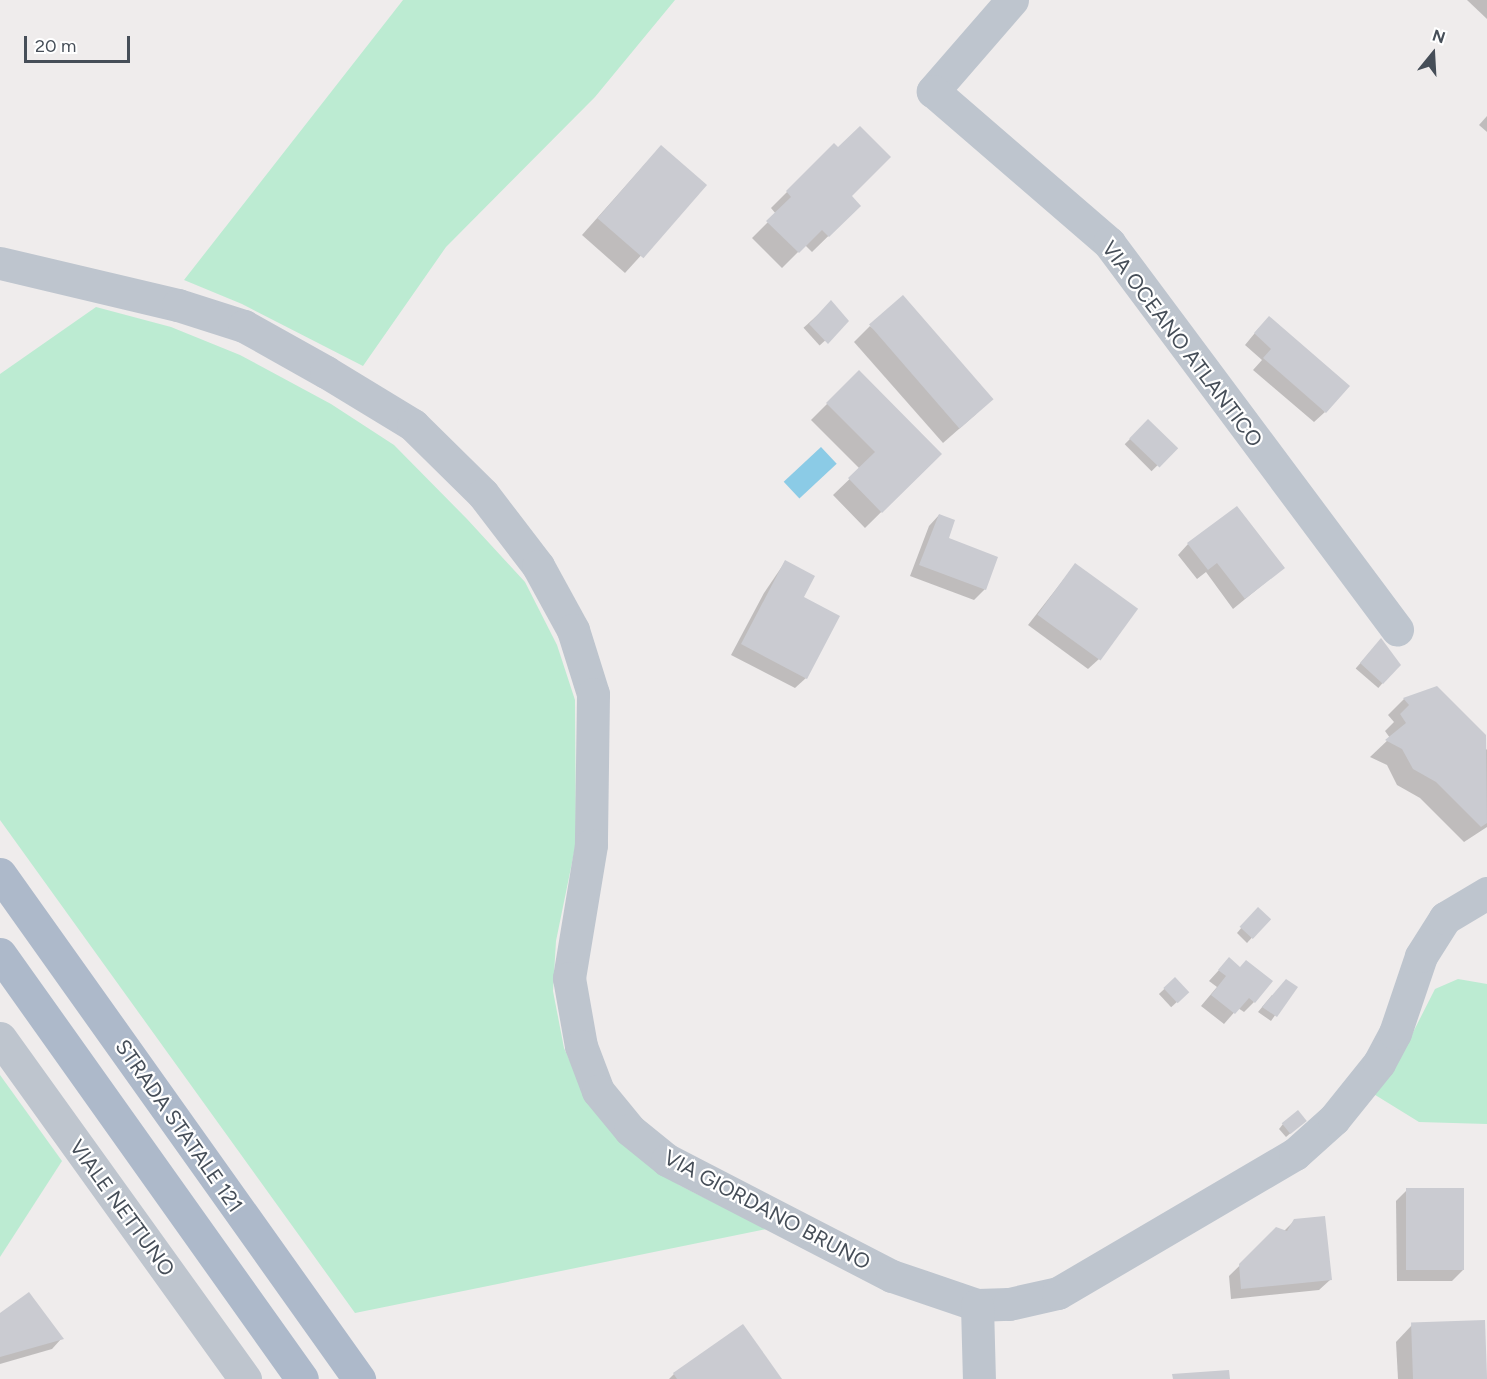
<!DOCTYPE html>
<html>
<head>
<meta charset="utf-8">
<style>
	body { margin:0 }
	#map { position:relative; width:1487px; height:1379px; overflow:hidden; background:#efecec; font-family:Figtree,sans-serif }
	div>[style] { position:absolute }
	.green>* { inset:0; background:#bcebd2 }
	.water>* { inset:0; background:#8bcbe6; transform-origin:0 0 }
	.shadow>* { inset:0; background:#0003; transform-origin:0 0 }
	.building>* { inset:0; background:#cacbd1; transform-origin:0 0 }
	.street>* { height:33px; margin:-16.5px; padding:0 16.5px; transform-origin:16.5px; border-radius:16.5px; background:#bec5ce }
	.primary>* { height:33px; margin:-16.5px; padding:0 16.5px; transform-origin:16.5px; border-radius:16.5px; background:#adb9ca }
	span { translate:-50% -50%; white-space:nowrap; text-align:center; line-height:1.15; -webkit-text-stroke:4.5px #fff; paint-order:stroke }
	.street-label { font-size:21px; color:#464e58 }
	.north { position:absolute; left:1403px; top:24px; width:60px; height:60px; -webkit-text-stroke:4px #fff; paint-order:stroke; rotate:18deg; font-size:16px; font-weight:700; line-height:24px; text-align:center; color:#464e58 }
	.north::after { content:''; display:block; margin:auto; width:21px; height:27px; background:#464e58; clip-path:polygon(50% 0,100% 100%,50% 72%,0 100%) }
	.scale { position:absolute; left:24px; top:36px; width:106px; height:27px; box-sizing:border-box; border:3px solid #464e58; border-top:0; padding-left:8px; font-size:18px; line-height:21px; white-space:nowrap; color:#464e58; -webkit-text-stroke:4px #fff; paint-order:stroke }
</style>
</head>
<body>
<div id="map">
	<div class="green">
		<div style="clip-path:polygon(403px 0,675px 0,595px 97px,446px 247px,363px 366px,242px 304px,184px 280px)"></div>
		<div style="clip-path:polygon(96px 307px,171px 327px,240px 355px,331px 404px,394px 445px,467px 519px,525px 582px,557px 645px,575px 700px,576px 843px,556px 941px,553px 991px,564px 1048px,589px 1103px,631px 1151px,679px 1185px,767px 1229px,355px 1313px,0 820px,0 374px)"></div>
		<div style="clip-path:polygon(1458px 979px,1487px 984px,1487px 1124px,1419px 1122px,1372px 1093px,1401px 1056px,1435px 989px)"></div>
		<div style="clip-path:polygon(0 1075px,62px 1161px,0 1257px)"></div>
	</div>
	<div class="water">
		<div style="left:821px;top:447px;width:23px;height:51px;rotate:47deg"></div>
	</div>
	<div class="shadow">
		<div style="clip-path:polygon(1467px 0,1487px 0,1487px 19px)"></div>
		<div style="clip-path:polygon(1487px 116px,1487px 132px,1479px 125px)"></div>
		<div style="clip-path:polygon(834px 145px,850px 196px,859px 206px,812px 252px,805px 245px,782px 268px,752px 238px,776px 214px,771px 208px)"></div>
		<div style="clip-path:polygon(646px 163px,705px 185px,625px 273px,582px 235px)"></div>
		<div style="left:831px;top:303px;width:24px;height:37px;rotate:48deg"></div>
		<div style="clip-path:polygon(870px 326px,976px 414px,943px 443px,854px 342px)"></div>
		<div style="clip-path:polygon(1259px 328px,1325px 412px,1314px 422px,1253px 370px,1262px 360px,1245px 345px)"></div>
		<div style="clip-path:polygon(859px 372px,940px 454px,865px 528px,833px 495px,860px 469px,811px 420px)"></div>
		<div style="left:1148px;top:421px;width:38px;height:33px;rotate:45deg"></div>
		<div style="clip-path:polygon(939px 515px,947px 539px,985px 589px,974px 600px,910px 576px,929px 526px)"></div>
		<div style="clip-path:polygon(1188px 544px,1283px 568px,1233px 609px,1206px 572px,1197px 579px,1178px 555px)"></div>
		<div style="clip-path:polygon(785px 562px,802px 597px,806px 678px,795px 688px,731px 655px,764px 593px)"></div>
		<div style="clip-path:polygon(1075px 565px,1099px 659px,1088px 669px,1028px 625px)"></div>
		<div style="left:1376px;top:645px;width:30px;height:31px;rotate:41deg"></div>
		<div style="clip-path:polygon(1436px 688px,1487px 750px,1487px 827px,1464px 842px,1420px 798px,1397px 785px,1387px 765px,1370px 757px,1390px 738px,1385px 731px,1394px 722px,1388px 715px,1404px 699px)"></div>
		<div style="clip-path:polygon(1253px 914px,1269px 919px,1247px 943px,1237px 933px)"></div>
		<div style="clip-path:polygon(1229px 959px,1254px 1002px,1244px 1012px,1238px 1008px,1224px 1024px,1201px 1006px,1217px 987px,1209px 981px)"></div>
		<div style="left:1175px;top:979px;width:18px;height:22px;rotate:47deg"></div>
		<div style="clip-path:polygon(1295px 987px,1271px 1021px,1258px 1012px,1272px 995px,1274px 996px)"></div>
		<div style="clip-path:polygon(1283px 1124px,1300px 1125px,1286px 1137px,1279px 1129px)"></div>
		<div style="clip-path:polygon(1407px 1190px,1463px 1270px,1452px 1281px,1397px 1281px,1396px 1201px)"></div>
		<div style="clip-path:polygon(1295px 1220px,1330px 1280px,1319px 1290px,1231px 1299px,1229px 1276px,1277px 1229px,1284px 1231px)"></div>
		<div style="clip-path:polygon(0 1315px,62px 1338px,52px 1349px,0 1364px)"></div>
		<div style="clip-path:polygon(1412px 1325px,1487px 1379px,1398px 1379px,1396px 1342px)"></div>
		<div style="clip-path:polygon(674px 1374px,780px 1379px,669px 1379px)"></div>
	</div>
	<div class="building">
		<div style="clip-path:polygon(860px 126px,891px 157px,852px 196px,861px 206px,829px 237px,822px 230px,799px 253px,766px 221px,791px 197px,786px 191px,834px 143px,838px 147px)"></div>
		<div style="left:661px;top:145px;width:61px;height:97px;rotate:41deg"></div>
		<div style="left:903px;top:295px;width:138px;height:45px;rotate:49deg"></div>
		<div style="clip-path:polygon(831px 300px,849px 321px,828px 344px,809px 324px)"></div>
		<div style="clip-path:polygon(1269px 316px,1350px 386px,1326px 413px,1263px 358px,1271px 349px,1254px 333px)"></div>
		<div style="clip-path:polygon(859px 370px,942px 454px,882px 513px,848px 478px,875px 452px,826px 403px)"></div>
		<div style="left:1148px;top:419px;width:42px;height:27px;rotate:44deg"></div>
		<div style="clip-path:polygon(1237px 506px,1285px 568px,1245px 599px,1217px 563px,1208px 570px,1187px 543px)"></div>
		<div style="clip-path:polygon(939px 514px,955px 520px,949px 538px,998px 557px,986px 590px,919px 565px)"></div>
		<div style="clip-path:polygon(785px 560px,815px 576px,804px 597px,840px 616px,807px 679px,741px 644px)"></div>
		<div style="left:1075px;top:563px;width:78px;height:64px;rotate:36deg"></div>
		<div style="clip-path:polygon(1381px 638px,1401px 665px,1383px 684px,1360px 663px)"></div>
		<div style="clip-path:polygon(1437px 686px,1486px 735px,1487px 823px,1481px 827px,1436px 782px,1413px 769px,1402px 749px,1385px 740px,1406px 723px,1400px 714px,1409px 705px,1403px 698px)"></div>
		<div style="left:1258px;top:907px;width:18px;height:27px;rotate:43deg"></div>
		<div style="clip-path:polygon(1229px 957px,1240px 967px,1246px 960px,1273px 981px,1255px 1003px,1249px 998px,1235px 1014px,1211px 995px,1226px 976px,1218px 970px)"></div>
		<div style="left:1175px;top:977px;width:21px;height:16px;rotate:47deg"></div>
		<div style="clip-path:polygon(1286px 979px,1298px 987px,1277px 1017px,1262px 1007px)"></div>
		<div style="left:1298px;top:1110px;width:14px;height:21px;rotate:51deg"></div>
		<div style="left:1406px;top:1188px;width:58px;height:82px"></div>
		<div style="clip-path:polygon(1325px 1216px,1332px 1280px,1241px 1289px,1239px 1264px,1276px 1227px,1287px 1231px,1294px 1219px)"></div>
		<div style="clip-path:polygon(29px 1292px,64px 1339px,0 1357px,0 1313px)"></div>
		<div style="left:1485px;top:1320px;width:59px;height:74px;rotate:88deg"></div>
		<div style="clip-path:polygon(743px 1324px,782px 1379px,677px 1379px,673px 1373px)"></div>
		<div style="clip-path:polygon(1229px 1370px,1230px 1379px,1173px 1379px,1172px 1374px)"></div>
	</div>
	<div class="street">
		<div style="left:1012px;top:0;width:121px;rotate:131deg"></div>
		<div style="left:933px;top:91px;width:233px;rotate:40.8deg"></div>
		<div style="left:1109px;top:243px;width:482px;rotate:53.3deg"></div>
		<div style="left:0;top:263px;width:183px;rotate:13.3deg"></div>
		<div style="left:178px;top:305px;width:69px;rotate:17.7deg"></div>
		<div style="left:244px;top:326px;width:94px;rotate:29.3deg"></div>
		<div style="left:326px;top:372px;width:102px;rotate:31.3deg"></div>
		<div style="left:413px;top:425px;width:98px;rotate:44.6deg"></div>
		<div style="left:483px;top:494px;width:91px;rotate:52.6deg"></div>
		<div style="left:538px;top:566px;width:73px;rotate:61.3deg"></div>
		<div style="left:573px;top:630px;width:67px;rotate:72.6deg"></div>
		<div style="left:593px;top:694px;width:151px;rotate:90.8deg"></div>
		<div style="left:591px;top:845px;width:135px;rotate:99.4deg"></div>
		<div style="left:569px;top:978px;width:69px;rotate:80deg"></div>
		<div style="left:581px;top:1046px;width:48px;rotate:69.3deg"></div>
		<div style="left:598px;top:1091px;width:50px;rotate:50.6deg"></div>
		<div style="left:630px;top:1130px;width:48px;rotate:39deg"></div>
		<div style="left:667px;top:1160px;width:253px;rotate:27.3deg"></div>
		<div style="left:892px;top:1276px;width:90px;rotate:18.8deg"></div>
		<div style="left:977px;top:1305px;width:32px;rotate:-2deg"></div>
		<div style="left:1009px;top:1304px;width:50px;rotate:-12.7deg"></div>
		<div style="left:1058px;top:1293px;width:275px;rotate:-30.4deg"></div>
		<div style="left:1295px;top:1154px;width:52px;rotate:-41.9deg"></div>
		<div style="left:1334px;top:1119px;width:72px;rotate:-51.2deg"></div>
		<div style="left:1379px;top:1063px;width:34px;rotate:-62deg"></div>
		<div style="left:1395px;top:1033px;width:81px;rotate:-71.3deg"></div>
		<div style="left:1421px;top:956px;width:45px;rotate:-57.7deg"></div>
		<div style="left:1445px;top:918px;width:49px;rotate:-30.8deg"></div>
		<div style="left:0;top:1038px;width:420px;rotate:54.3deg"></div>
		<div style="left:977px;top:1305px;width:74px;rotate:88.5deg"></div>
	</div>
	<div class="primary">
		<div style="left:0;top:874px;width:620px;rotate:54.59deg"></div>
		<div style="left:0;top:954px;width:521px;rotate:54.6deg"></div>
	</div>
	<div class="street-label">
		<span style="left:1182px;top:344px;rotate:53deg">VIA OCEANO ATLANTICO</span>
		<span style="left:179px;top:1126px;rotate:55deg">STRADA STATALE 121</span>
		<span style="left:122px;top:1208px;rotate:54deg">VIALE NETTUNO</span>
		<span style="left:767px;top:1210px;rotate:28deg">VIA GIORDANO BRUNO</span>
	</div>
	<div class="north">N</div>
	<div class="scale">20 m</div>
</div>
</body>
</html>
